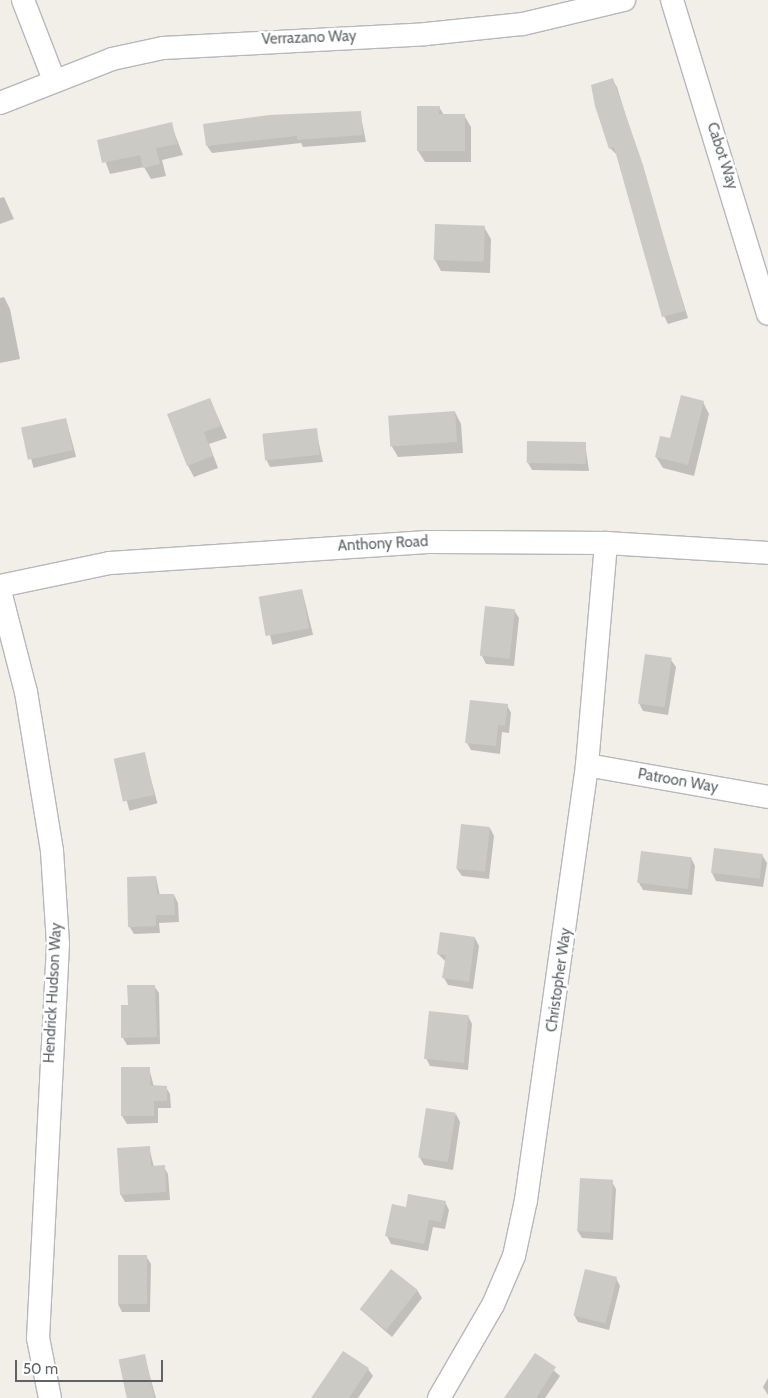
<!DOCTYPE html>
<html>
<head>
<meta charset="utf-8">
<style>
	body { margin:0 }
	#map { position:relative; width:768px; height:1398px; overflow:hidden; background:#f1efe8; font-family:Cabin,sans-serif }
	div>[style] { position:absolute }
	.shadow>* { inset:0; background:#0003; transform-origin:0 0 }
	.building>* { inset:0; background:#cccac5; transform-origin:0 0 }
	.roads { filter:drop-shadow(1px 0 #b5b8bc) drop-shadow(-1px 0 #b5b8bc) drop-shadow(0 1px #b5b8bc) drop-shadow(0 -1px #b5b8bc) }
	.minor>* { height:22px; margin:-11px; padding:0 11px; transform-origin:11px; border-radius:11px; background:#fff }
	span { translate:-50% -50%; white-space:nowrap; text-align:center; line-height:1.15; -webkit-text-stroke:4.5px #fff; paint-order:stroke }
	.street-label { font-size:15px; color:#5f6368 }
	.scale { position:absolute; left:15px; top:1360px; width:148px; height:22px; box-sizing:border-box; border:2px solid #5f6368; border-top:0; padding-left:6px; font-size:15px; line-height:18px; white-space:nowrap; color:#5f6368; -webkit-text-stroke:4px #fff; paint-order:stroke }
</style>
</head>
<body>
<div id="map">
	<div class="shadow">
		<div style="clip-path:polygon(612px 79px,617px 87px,688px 318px,668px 324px,664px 316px,617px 155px,610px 148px)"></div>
		<div style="clip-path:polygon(439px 107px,444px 115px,464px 115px,471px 127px,471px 162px,425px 162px,418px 151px)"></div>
		<div style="clip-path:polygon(360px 112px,366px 142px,303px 147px,301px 143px,212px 153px,207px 146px)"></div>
		<div style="clip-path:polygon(171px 124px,183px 155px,162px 160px,166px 176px,151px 179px,144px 167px,110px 174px,98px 141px)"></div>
		<div style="clip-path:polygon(4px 197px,14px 219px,0 224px,0 198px)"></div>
		<div style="clip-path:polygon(484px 227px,491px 239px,490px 273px,441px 271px,435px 260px)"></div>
		<div style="clip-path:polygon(4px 297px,10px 309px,20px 359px,0 363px,0 298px)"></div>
		<div style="clip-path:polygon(210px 399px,227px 438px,209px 444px,218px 468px,194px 477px,188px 466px)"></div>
		<div style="clip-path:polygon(703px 402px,709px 414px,694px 476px,663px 468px,656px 457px)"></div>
		<div style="clip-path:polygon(455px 412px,461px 424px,463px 453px,398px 457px,391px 445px)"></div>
		<div style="left:66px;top:419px;width:39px;height:44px;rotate:75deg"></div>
		<div style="clip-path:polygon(316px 430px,323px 462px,270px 467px,266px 459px)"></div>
		<div style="clip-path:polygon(585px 443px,589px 471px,532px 470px,528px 463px)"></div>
		<div style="left:302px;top:590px;width:46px;height:42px;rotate:76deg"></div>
		<div style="clip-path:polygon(514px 610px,519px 618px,514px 666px,486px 664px,482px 656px)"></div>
		<div style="clip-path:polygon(671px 660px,676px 667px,668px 715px,643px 711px,639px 703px)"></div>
		<div style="clip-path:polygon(507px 705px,511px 713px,509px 733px,502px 732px,500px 754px,471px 750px,467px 743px)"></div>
		<div style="left:144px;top:753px;width:52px;height:29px;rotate:75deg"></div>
		<div style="clip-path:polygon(490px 828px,494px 836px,489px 879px,462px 876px,457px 869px)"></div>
		<div style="clip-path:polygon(762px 855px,767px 863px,763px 887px,716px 881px,712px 873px)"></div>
		<div style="clip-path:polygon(691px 858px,695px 866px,692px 895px,643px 890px,639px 883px)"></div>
		<div style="clip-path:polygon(156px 877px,160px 896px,174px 895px,178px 903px,179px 922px,159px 923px,160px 933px,134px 934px,129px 926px)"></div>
		<div style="clip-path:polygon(475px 938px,479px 946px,473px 989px,448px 985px,444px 978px,446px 962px,438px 954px)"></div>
		<div style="clip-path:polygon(154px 986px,159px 993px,160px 1044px,127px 1045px,123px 1038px,129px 1006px)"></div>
		<div style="clip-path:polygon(468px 1016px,472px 1024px,468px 1070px,430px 1066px,426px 1058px)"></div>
		<div style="clip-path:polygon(149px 1068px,154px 1087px,166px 1087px,170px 1094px,171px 1108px,158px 1108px,158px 1123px,127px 1124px,122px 1116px,122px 1069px)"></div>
		<div style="clip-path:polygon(456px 1114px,460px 1122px,453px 1170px,424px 1165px,420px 1158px)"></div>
		<div style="clip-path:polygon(149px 1147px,154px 1167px,164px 1167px,168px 1174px,170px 1200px,125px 1202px,121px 1195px)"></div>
		<div style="clip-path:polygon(612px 1182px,616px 1189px,613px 1240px,582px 1238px,577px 1230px)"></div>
		<div style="clip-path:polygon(445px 1202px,449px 1210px,445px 1229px,433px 1227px,428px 1251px,391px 1244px,387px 1236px,407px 1208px)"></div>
		<div style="clip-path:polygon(119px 1256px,146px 1256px,151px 1264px,150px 1312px,122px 1312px,118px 1304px)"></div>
		<div style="clip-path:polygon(616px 1278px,620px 1286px,609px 1330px,578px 1322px,574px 1315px)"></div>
		<div style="clip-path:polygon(417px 1290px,422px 1298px,392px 1337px,361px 1310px)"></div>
		<div style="clip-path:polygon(535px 1354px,560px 1376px,545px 1398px,508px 1398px)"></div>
		<div style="clip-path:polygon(144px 1355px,156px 1398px,127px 1398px)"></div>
		<div style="clip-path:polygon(368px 1369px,373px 1376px,358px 1398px,319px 1398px)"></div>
		<div style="clip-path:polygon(768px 1378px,768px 1395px,763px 1387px)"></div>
	</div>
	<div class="building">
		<div style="clip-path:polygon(613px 78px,643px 165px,685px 311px,662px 317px,614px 147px,609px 149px,595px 106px,591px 85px)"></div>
		<div style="clip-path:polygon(417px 106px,440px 106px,439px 114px,465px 114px,465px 151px,417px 151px)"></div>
		<div style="clip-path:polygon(361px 111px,363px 135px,297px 140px,297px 136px,206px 146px,203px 124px,269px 115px)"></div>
		<div style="clip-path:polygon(172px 122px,177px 144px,156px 148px,160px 164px,143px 168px,140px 155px,102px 163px,97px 140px)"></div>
		<div style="left:435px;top:224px;width:50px;height:36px;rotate:2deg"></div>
		<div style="clip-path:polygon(681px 395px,704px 401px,688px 465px,655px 457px,660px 436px,670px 438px)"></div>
		<div style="clip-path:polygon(210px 398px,221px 426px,204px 432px,213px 456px,187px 466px,167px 414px)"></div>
		<div style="left:455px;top:411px;width:31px;height:67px;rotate:86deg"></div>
		<div style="left:66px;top:418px;width:33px;height:46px;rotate:78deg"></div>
		<div style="left:317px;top:428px;width:27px;height:55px;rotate:84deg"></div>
		<div style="left:527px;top:441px;width:59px;height:22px;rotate:1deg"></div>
		<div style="left:302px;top:589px;width:40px;height:44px;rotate:80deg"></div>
		<div style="left:485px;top:606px;width:30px;height:50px;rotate:6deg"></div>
		<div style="left:645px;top:654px;width:27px;height:50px;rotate:8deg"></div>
		<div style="clip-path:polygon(470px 700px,508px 704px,505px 726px,498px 725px,496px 746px,465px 743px)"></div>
		<div style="left:145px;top:752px;width:44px;height:32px;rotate:78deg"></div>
		<div style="left:461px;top:824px;width:29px;height:45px;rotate:6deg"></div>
		<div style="left:714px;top:848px;width:49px;height:25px;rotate:7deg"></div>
		<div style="left:641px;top:851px;width:51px;height:32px;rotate:7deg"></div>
		<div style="clip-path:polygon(156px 876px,157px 894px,174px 894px,175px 915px,156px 915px,156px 926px,128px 927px,127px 877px)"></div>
		<div style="clip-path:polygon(440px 932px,475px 937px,469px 982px,442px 978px,446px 955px,437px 954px)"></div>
		<div style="clip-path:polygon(127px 985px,155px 985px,157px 1037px,121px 1038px,121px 1005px,128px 1005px)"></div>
		<div style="left:429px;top:1011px;width:40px;height:48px;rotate:6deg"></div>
		<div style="clip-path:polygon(121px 1067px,150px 1067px,150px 1085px,167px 1086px,167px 1101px,154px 1101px,154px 1116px,121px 1116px)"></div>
		<div style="left:426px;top:1108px;width:30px;height:50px;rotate:9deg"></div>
		<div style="clip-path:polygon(150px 1146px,151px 1166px,165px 1165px,166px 1192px,120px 1195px,117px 1148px)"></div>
		<div style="left:580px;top:1178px;width:33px;height:53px;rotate:3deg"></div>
		<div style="clip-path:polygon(408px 1194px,446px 1201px,441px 1222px,429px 1220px,424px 1244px,385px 1236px,392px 1204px,406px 1207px)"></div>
		<div style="left:118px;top:1255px;width:29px;height:49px"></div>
		<div style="left:391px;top:1269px;width:34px;height:51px;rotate:38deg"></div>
		<div style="left:585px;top:1269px;width:33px;height:48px;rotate:14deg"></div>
		<div style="clip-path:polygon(343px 1351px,369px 1368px,349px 1398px,311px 1398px)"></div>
		<div style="clip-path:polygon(535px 1353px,556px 1367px,536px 1398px,504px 1398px)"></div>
		<div style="left:145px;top:1354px;width:45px;height:27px;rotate:78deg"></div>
	</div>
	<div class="roads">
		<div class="minor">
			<div style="left:23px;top:0;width:86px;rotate:68.8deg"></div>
			<div style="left:672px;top:0;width:328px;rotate:73deg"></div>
			<div style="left:0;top:103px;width:120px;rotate:-21.4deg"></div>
			<div style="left:112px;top:59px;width:52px;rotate:-12.2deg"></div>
			<div style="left:163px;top:48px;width:263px;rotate:-3deg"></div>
			<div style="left:426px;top:34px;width:98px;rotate:-5.9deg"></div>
			<div style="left:523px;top:24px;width:104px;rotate:-13.4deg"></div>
			<div style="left:0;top:586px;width:112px;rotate:-11.8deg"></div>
			<div style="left:110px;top:563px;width:318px;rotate:-3.8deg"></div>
			<div style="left:427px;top:542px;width:179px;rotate:0.3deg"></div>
			<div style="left:606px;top:543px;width:162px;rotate:3.5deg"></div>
			<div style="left:0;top:591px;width:104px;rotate:75.6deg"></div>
			<div style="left:26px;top:692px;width:161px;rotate:80.7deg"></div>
			<div style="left:52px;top:851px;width:93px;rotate:86.3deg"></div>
			<div style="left:58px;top:944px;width:395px;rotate:92.9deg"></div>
			<div style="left:38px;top:1338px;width:61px;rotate:78.7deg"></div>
			<div style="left:587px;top:765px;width:184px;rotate:10deg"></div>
			<div style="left:439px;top:1398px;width:108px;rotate:-59.9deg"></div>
			<div style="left:493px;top:1305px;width:53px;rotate:-66.8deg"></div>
			<div style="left:514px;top:1256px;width:57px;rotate:-77.9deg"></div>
			<div style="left:526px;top:1200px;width:439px;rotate:-82deg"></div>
			<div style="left:587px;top:765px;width:223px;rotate:-85.1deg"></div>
		</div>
	</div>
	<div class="street-label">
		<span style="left:309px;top:38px;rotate:-2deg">Verrazano Way</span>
		<span style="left:722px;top:156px;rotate:72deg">Cabot Way</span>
		<span style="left:383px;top:544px;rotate:-3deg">Anthony Road</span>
		<span style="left:678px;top:781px;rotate:10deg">Patroon Way</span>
		<span style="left:559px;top:980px;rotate:-82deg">Christopher Way</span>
		<span style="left:53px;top:993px;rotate:-87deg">Hendrick Hudson Way</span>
	</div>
	<div class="scale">50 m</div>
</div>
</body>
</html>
